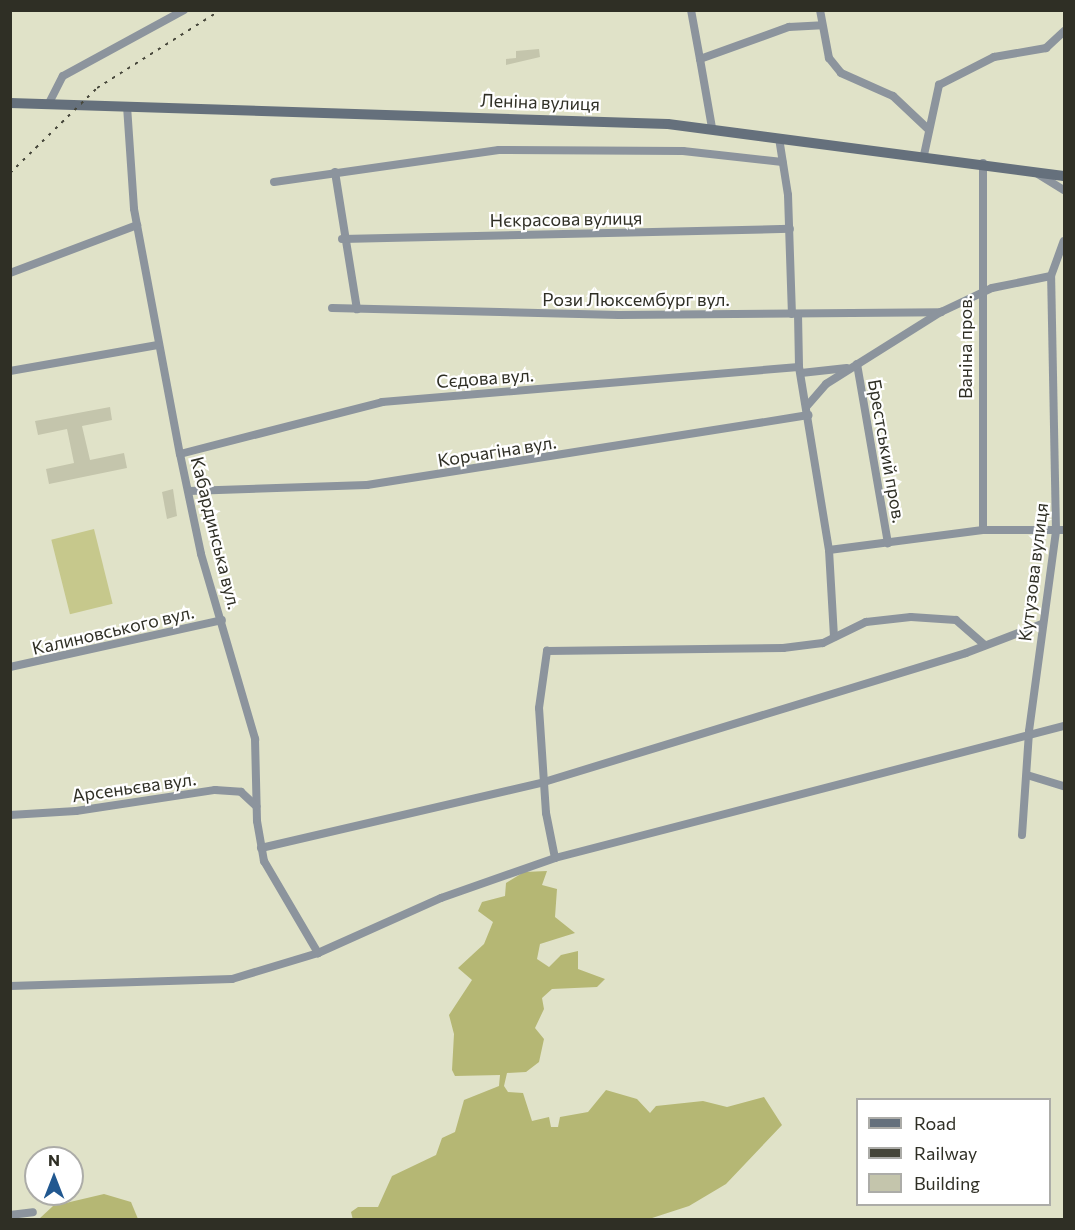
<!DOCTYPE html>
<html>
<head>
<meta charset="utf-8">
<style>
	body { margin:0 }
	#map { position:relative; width:1075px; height:1230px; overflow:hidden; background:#e0e2c8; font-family:Commissioner,sans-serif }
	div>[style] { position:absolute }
	.green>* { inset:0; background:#c6c88c; transform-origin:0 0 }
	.forest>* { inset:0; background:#b5b774 }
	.building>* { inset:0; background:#c4c5ac }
	.street>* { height:8px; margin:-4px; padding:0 4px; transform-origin:4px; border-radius:4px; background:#8c949d }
	.secondary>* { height:10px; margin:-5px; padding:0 5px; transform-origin:5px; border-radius:5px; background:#65707c }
	.rail>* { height:2px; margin-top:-1px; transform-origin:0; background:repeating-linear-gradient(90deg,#46463a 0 3px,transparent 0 9px) }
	span { translate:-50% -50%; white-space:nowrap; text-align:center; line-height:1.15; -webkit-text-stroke:4.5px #fff; paint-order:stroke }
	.street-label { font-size:18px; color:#2f2f25 }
	.frame { position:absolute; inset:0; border:12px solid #2f2f25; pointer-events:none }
	.legend { position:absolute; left:856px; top:1098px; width:195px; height:108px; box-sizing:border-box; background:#fff; border:2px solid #acaca8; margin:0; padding:8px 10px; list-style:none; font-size:18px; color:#2f2f25 }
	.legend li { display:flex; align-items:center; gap:12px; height:30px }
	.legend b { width:30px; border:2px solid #acaca8 }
	.north { position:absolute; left:24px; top:1146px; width:60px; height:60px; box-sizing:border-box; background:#fff; border:2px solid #acaca8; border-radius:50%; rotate:0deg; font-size:16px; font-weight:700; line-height:24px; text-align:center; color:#2f2f25 }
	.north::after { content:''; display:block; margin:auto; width:21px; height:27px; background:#215890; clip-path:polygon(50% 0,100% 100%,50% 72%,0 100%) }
</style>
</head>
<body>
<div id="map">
	<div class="green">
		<div style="left:94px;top:529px;width:77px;height:44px;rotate:76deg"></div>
	</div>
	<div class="forest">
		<div style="clip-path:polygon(547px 871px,542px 885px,557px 889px,555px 917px,575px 933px,540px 944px,537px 959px,549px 967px,561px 955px,578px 951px,578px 969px,605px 979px,597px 987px,552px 989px,542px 998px,544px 1009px,535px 1028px,544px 1039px,539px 1062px,526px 1072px,507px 1073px,504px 1086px,508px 1092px,523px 1093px,532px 1121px,549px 1117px,551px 1127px,558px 1127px,560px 1117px,588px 1112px,606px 1090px,637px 1099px,650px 1113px,656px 1106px,703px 1101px,727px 1107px,764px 1097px,782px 1125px,726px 1184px,689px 1206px,649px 1219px,353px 1220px,351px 1212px,358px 1207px,378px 1207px,392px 1176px,436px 1155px,442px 1138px,455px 1132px,464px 1100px,499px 1086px,500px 1075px,455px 1076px,452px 1070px,454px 1034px,449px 1015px,472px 980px,458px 968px,484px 944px,493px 922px,478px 911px,482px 902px,505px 896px,506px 883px,524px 872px)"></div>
		<div style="clip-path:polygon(104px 1194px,131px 1202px,138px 1219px,39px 1219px,53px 1206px)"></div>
	</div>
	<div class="building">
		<div style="clip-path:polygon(539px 49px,540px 57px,506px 65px,506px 59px,516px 58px,516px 51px)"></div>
		<div style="clip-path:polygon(110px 407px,112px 420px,82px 426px,90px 460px,124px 453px,127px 468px,49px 484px,46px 469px,74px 463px,67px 429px,38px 435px,35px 421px)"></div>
		<div style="clip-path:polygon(173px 489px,177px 516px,167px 519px,162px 492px)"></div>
	</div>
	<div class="street">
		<div style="left:691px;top:10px;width:50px;rotate:79.6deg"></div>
		<div style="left:700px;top:59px;width:95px;rotate:-19.8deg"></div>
		<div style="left:789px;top:27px;width:33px;rotate:-3deg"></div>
		<div style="left:820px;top:10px;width:49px;rotate:79.4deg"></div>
		<div style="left:829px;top:58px;width:19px;rotate:51deg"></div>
		<div style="left:841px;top:73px;width:57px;rotate:23.9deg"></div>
		<div style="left:893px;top:96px;width:47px;rotate:43.3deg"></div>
		<div style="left:700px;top:59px;width:70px;rotate:80.1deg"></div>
		<div style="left:49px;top:103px;width:30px;rotate:-63deg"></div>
		<div style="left:63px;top:76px;width:138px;rotate:-28.6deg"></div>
		<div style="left:127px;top:106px;width:103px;rotate:86.1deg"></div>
		<div style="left:134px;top:209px;width:249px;rotate:79.4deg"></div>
		<div style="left:180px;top:454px;width:102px;rotate:78.1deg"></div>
		<div style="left:201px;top:554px;width:193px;rotate:73.7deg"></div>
		<div style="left:255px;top:739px;width:82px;rotate:88.6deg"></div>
		<div style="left:257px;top:821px;width:41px;rotate:80.1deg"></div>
		<div style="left:264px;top:861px;width:107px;rotate:59.6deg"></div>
		<div style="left:779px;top:138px;width:58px;rotate:81deg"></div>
		<div style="left:788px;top:195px;width:119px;rotate:88.1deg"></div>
		<div style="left:924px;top:155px;width:72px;rotate:-77.9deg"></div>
		<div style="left:939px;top:85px;width:62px;rotate:-27deg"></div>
		<div style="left:994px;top:57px;width:53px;rotate:-9.8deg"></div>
		<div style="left:1046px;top:48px;width:25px;rotate:-43deg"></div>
		<div style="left:983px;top:163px;width:367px;rotate:90deg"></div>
		<div style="left:335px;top:172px;width:139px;rotate:80.9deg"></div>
		<div style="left:1038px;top:174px;width:31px;rotate:32deg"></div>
		<div style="left:274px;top:182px;width:227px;rotate:-8.1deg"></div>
		<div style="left:499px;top:150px;width:184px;rotate:0.3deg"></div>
		<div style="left:683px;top:151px;width:100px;rotate:6.3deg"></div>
		<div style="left:342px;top:239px;width:448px;rotate:-1.3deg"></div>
		<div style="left:10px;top:273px;width:136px;rotate:-20.7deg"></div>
		<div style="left:332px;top:308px;width:287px;rotate:1.4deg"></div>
		<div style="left:619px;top:315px;width:322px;rotate:-0.5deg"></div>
		<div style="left:798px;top:314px;width:53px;rotate:88.9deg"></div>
		<div style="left:799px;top:367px;width:185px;rotate:80.7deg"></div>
		<div style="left:829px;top:550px;width:87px;rotate:86.7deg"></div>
		<div style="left:857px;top:364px;width:182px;rotate:80.2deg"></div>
		<div style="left:10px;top:371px;width:150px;rotate:-10deg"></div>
		<div style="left:801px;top:373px;width:46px;rotate:-6.2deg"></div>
		<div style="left:807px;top:406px;width:29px;rotate:-49deg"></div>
		<div style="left:826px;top:384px;width:136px;rotate:-32.1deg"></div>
		<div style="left:941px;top:312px;width:56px;rotate:-25.2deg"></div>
		<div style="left:992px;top:288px;width:60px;rotate:-11.5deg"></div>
		<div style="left:180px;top:454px;width:209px;rotate:-14.4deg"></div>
		<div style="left:382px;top:402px;width:418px;rotate:-4.8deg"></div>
		<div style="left:189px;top:491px;width:178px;rotate:-1.9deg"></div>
		<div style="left:367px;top:485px;width:447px;rotate:-9deg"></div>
		<div style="left:829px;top:550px;width:155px;rotate:-7.4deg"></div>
		<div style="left:983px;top:530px;width:81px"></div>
		<div style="left:10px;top:667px;width:217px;rotate:-12.5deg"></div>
		<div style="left:1027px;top:775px;width:39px;rotate:17deg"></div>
		<div style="left:10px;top:815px;width:66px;rotate:-3.5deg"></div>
		<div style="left:76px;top:811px;width:141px;rotate:-8.6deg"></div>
		<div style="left:215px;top:790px;width:26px;rotate:4deg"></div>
		<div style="left:241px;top:792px;width:21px;rotate:43deg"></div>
		<div style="left:1022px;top:835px;width:104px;rotate:-86.1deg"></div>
		<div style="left:1029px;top:731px;width:202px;rotate:-82.3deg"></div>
		<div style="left:1056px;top:531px;width:255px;rotate:-91.1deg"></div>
		<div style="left:1051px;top:276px;width:37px;rotate:-70deg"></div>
		<div style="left:261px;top:848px;width:291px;rotate:-13.1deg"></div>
		<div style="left:544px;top:782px;width:441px;rotate:-17deg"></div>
		<div style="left:966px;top:653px;width:81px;rotate:-20.9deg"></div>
		<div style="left:555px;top:858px;width:46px;rotate:-101.3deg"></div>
		<div style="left:546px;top:813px;width:105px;rotate:-93.8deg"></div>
		<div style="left:539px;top:708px;width:58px;rotate:-82deg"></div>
		<div style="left:547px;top:651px;width:236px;rotate:-0.7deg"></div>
		<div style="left:783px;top:648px;width:40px;rotate:-7.1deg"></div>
		<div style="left:823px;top:643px;width:48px;rotate:-26deg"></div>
		<div style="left:866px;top:622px;width:45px;rotate:-6.3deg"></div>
		<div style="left:911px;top:617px;width:45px;rotate:3.8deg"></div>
		<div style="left:956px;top:620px;width:38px;rotate:41deg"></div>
		<div style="left:10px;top:986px;width:222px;rotate:-1.8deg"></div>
		<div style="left:232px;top:979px;width:90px;rotate:-16.8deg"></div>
		<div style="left:318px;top:953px;width:135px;rotate:-24.1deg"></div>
		<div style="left:441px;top:898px;width:121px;rotate:-19.3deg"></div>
		<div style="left:555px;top:858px;width:526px;rotate:-14.54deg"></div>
		<div style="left:10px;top:1215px;width:23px;rotate:-7deg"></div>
	</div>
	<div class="secondary">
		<div style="left:10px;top:103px;width:658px;rotate:1.83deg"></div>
		<div style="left:668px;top:124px;width:399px;rotate:7.5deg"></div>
	</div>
	<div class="rail">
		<div style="left:10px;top:173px;width:122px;rotate:-44.3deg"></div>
		<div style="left:97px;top:88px;width:146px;rotate:-32.2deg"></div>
	</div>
	<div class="street-label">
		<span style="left:540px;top:102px;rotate:2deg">Леніна вулиця</span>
		<span style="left:566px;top:219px;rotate:-1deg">Нєкрасова вулиця</span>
		<span style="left:636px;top:299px">Рози Люксембург вул.</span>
		<span style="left:965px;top:347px;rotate:-90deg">Ваніна пров.</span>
		<span style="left:485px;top:378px;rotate:-4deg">Сєдова вул.</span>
		<span style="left:497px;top:451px;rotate:-9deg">Корчагіна вул.</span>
		<span style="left:887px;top:451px;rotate:80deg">Брестський пров.</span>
		<span style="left:216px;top:533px;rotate:76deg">Кабардинська вул.</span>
		<span style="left:1033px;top:572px;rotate:-83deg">Кутузова вулиця</span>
		<span style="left:113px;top:630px;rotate:-13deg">Калиновського вул.</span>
		<span style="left:134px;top:787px;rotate:-8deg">Арсеньєва вул.</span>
	</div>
	<div class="frame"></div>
	<ul class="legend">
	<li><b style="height:8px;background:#65707c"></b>Road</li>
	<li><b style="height:8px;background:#46463a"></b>Railway</li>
	<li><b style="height:16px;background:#c4c5ac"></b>Building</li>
	</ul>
	<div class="north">N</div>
</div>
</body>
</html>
